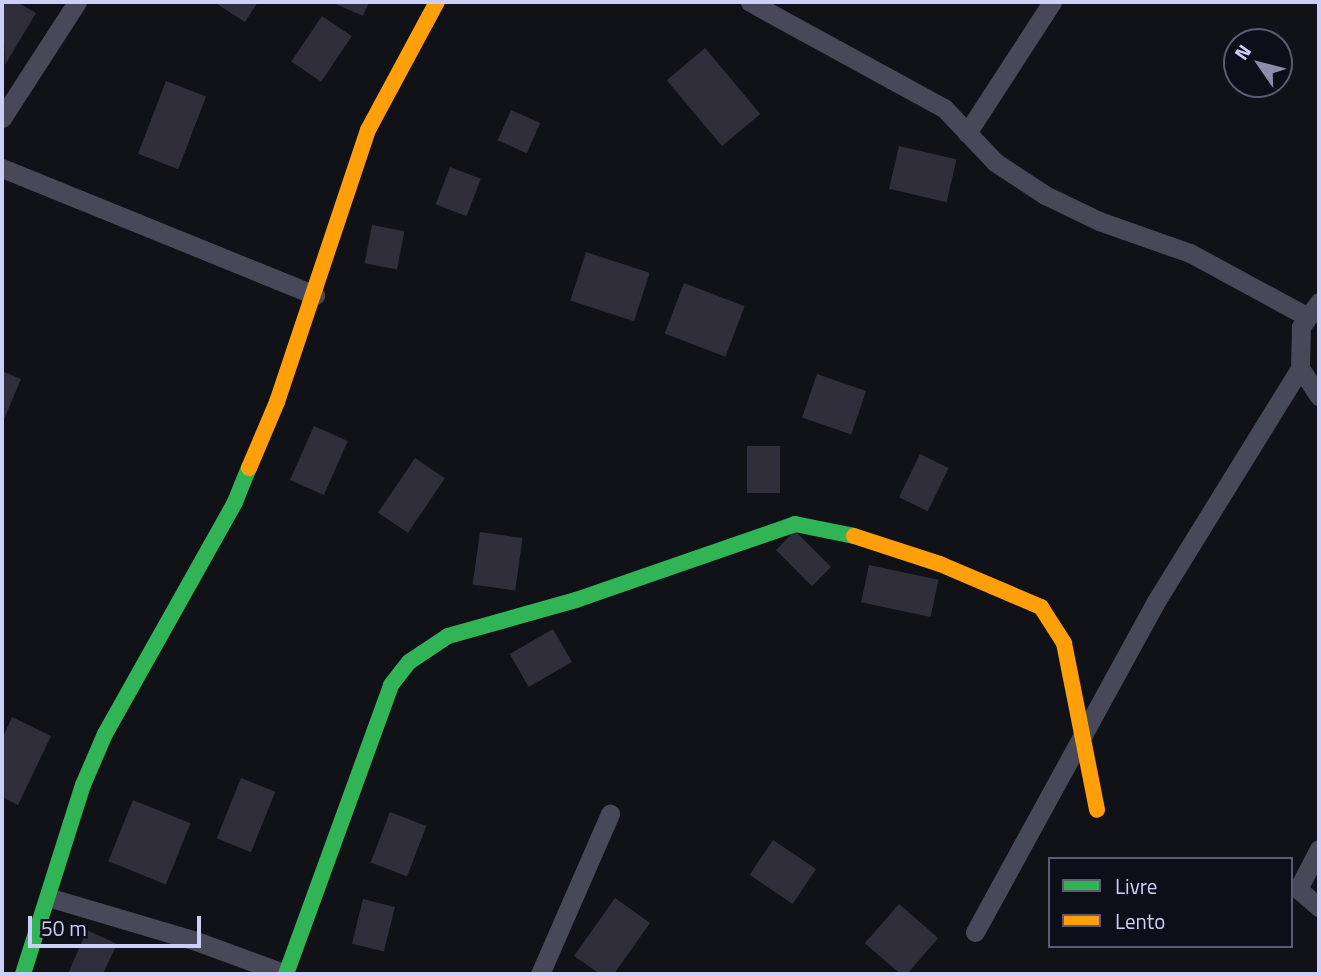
<!DOCTYPE html>
<html>
<head>
<meta charset="utf-8">
<style>
	body { margin:0 }
	#map { position:relative; width:1321px; height:976px; overflow:hidden; background:#111118; font-family:"Titillium Web",sans-serif }
	div>[style] { position:absolute }
	.building>* { inset:0; background:#2f2e3a; transform-origin:0 0 }
	.street>* { height:19px; margin:-9.5px; padding:0 9.5px; transform-origin:9.5px; border-radius:9.5px; background:#474858 }
	.fast>* { height:16px; margin:-8px; padding:0 8px; transform-origin:8px; border-radius:8px; background:#30b455 }
	.slow>* { height:16px; margin:-8px; padding:0 8px; transform-origin:8px; border-radius:8px; background:#ff9f0a }
	span { translate:-50% -50%; white-space:nowrap; text-align:center; line-height:1.15; -webkit-text-stroke:5px #0e0e1b; paint-order:stroke }
	.frame { position:absolute; inset:0; border:4px solid #cecff8; pointer-events:none }
	.legend { position:absolute; left:1048px; top:857px; width:245px; height:91px; box-sizing:border-box; background:#0e0e1b; border:2px solid #5b5b73; margin:0; padding:9px 12px; list-style:none; font-size:21px; color:#cecff8 }
	.legend li { display:flex; align-items:center; gap:14px; height:35px }
	.legend b { width:35px; border:2px solid #5b5b73 }
	.north { position:absolute; left:1223px; top:28px; width:70px; height:70px; box-sizing:border-box; background:#0e0e1b; border:2px solid #5b5b73; border-radius:50%; rotate:305deg; font-size:19px; font-weight:700; line-height:28px; text-align:center; color:#cecff8 }
	.north::after { content:''; display:block; margin:auto; width:24px; height:32px; background:#8c8caa; clip-path:polygon(50% 0,100% 100%,50% 72%,0 100%) }
	.scale { position:absolute; left:28px; top:916px; width:173px; height:32px; box-sizing:border-box; border:4px solid #cecff8; border-top:0; padding-left:9px; font-size:21px; line-height:24px; white-space:nowrap; color:#cecff8; -webkit-text-stroke:5px #0e0e1b; paint-order:stroke }
</style>
</head>
<body>
<div id="map">
	<div class="building">
		<div style="clip-path:polygon(2px 2px,17px 2px,36px 13px,5px 65px)"></div>
		<div style="clip-path:polygon(214px 2px,258px 2px,245px 22px)"></div>
		<div style="clip-path:polygon(331px 2px,369px 2px,363px 16px)"></div>
		<div style="left:322px;top:16px;width:36px;height:55px;rotate:34deg"></div>
		<div style="left:705px;top:48px;width:86px;height:50px;rotate:50deg"></div>
		<div style="left:166px;top:81px;width:43px;height:78px;rotate:21deg"></div>
		<div style="left:511px;top:110px;width:32px;height:33px;rotate:24deg"></div>
		<div style="left:899px;top:146px;width:59px;height:44px;rotate:13deg"></div>
		<div style="left:450px;top:167px;width:33px;height:40px;rotate:21deg"></div>
		<div style="left:372px;top:225px;width:33px;height:39px;rotate:11deg"></div>
		<div style="left:586px;top:252px;width:67px;height:51px;rotate:18deg"></div>
		<div style="left:684px;top:283px;width:65px;height:54px;rotate:21deg"></div>
		<div style="clip-path:polygon(2px 371px,21px 379px,2px 424px)"></div>
		<div style="left:817px;top:374px;width:52px;height:46px;rotate:19deg"></div>
		<div style="left:314px;top:426px;width:37px;height:59px;rotate:24deg"></div>
		<div style="left:747px;top:446px;width:33px;height:47px"></div>
		<div style="left:920px;top:454px;width:32px;height:48px;rotate:26deg"></div>
		<div style="left:415px;top:458px;width:36px;height:66px;rotate:34deg"></div>
		<div style="left:795px;top:531px;width:51px;height:27px;rotate:45deg"></div>
		<div style="left:480px;top:532px;width:43px;height:53px;rotate:8deg"></div>
		<div style="left:869px;top:565px;width:71px;height:38px;rotate:12deg"></div>
		<div style="left:553px;top:629px;width:38px;height:50px;rotate:60deg"></div>
		<div style="clip-path:polygon(12px 717px,51px 736px,18px 805px,2px 797px,2px 739px)"></div>
		<div style="left:241px;top:778px;width:37px;height:65px;rotate:22deg"></div>
		<div style="left:133px;top:800px;width:62px;height:66px;rotate:22deg"></div>
		<div style="left:390px;top:812px;width:39px;height:54px;rotate:21deg"></div>
		<div style="left:773px;top:840px;width:52px;height:42px;rotate:34deg"></div>
		<div style="clip-path:polygon(615px 898px,650px 923px,614px 974px,600px 974px,574px 956px)"></div>
		<div style="left:363px;top:899px;width:33px;height:46px;rotate:14deg"></div>
		<div style="left:899px;top:904px;width:52px;height:52px;rotate:41deg"></div>
		<div style="clip-path:polygon(87px 930px,117px 944px,103px 974px,68px 974px)"></div>
	</div>
	<div class="street">
		<div style="left:750px;top:2px;width:221px;rotate:28.7deg"></div>
		<div style="left:944px;top:108px;width:74px;rotate:46.6deg"></div>
		<div style="left:995px;top:162px;width:60px;rotate:33.4deg"></div>
		<div style="left:1045px;top:195px;width:60px;rotate:25.7deg"></div>
		<div style="left:1099px;top:221px;width:96px;rotate:19.4deg"></div>
		<div style="left:1190px;top:253px;width:134px;rotate:28.5deg"></div>
		<div style="left:2px;top:118px;width:138px;rotate:-57.1deg"></div>
		<div style="left:967px;top:133px;width:156px;rotate:-57deg"></div>
		<div style="left:2px;top:168px;width:338px;rotate:22.1deg"></div>
		<div style="left:1319px;top:302px;width:31px;rotate:126deg"></div>
		<div style="left:1301px;top:327px;width:41px;rotate:91.4deg"></div>
		<div style="left:1300px;top:368px;width:34px;rotate:56deg"></div>
		<div style="left:1319px;top:849px;width:45px;rotate:117.7deg"></div>
		<div style="left:1298px;top:889px;width:28px;rotate:41deg"></div>
		<div style="left:51px;top:898px;width:151px;rotate:16.5deg"></div>
		<div style="left:196px;top:941px;width:96px;rotate:20.1deg"></div>
		<div style="left:975px;top:932px;width:375px;rotate:-61.3deg"></div>
		<div style="left:1155px;top:603px;width:276px;rotate:-58.3deg"></div>
		<div style="left:540px;top:974px;width:175px;rotate:-66.4deg"></div>
	</div>
	<div class="fast">
		<div style="left:23px;top:974px;width:198px;rotate:-72.4deg"></div>
		<div style="left:83px;top:785px;width:56px;rotate:-66.7deg"></div>
		<div style="left:105px;top:734px;width:266px;rotate:-60.7deg"></div>
		<div style="left:235px;top:502px;width:37px;rotate:-68deg"></div>
		<div style="left:286px;top:974px;width:307px;rotate:-70deg"></div>
		<div style="left:391px;top:685px;width:29px;rotate:-52deg"></div>
		<div style="left:409px;top:662px;width:47px;rotate:-33.7deg"></div>
		<div style="left:448px;top:636px;width:133px;rotate:-15.7deg"></div>
		<div style="left:576px;top:600px;width:232px;rotate:-19.1deg"></div>
		<div style="left:795px;top:524px;width:60px;rotate:11.5deg"></div>
	</div>
	<div class="slow">
		<div style="left:249px;top:468px;width:72px;rotate:-67deg"></div>
		<div style="left:277px;top:402px;width:287px;rotate:-71.5deg"></div>
		<div style="left:368px;top:130px;width:145px;rotate:-61.7deg"></div>
		<div style="left:854px;top:536px;width:90px;rotate:18deg"></div>
		<div style="left:940px;top:564px;width:110px;rotate:23.1deg"></div>
		<div style="left:1041px;top:607px;width:43px;rotate:57.4deg"></div>
		<div style="left:1064px;top:643px;width:170px;rotate:78.8deg"></div>
	</div>
	<div class="frame"></div>
	<ul class="legend">
	<li><b style="height:9px;background:#30b455"></b>Livre</li>
	<li><b style="height:9px;background:#ff9f0a"></b>Lento</li>
	</ul>
	<div class="north">N</div>
	<div class="scale">50 m</div>
</div>
</body>
</html>
